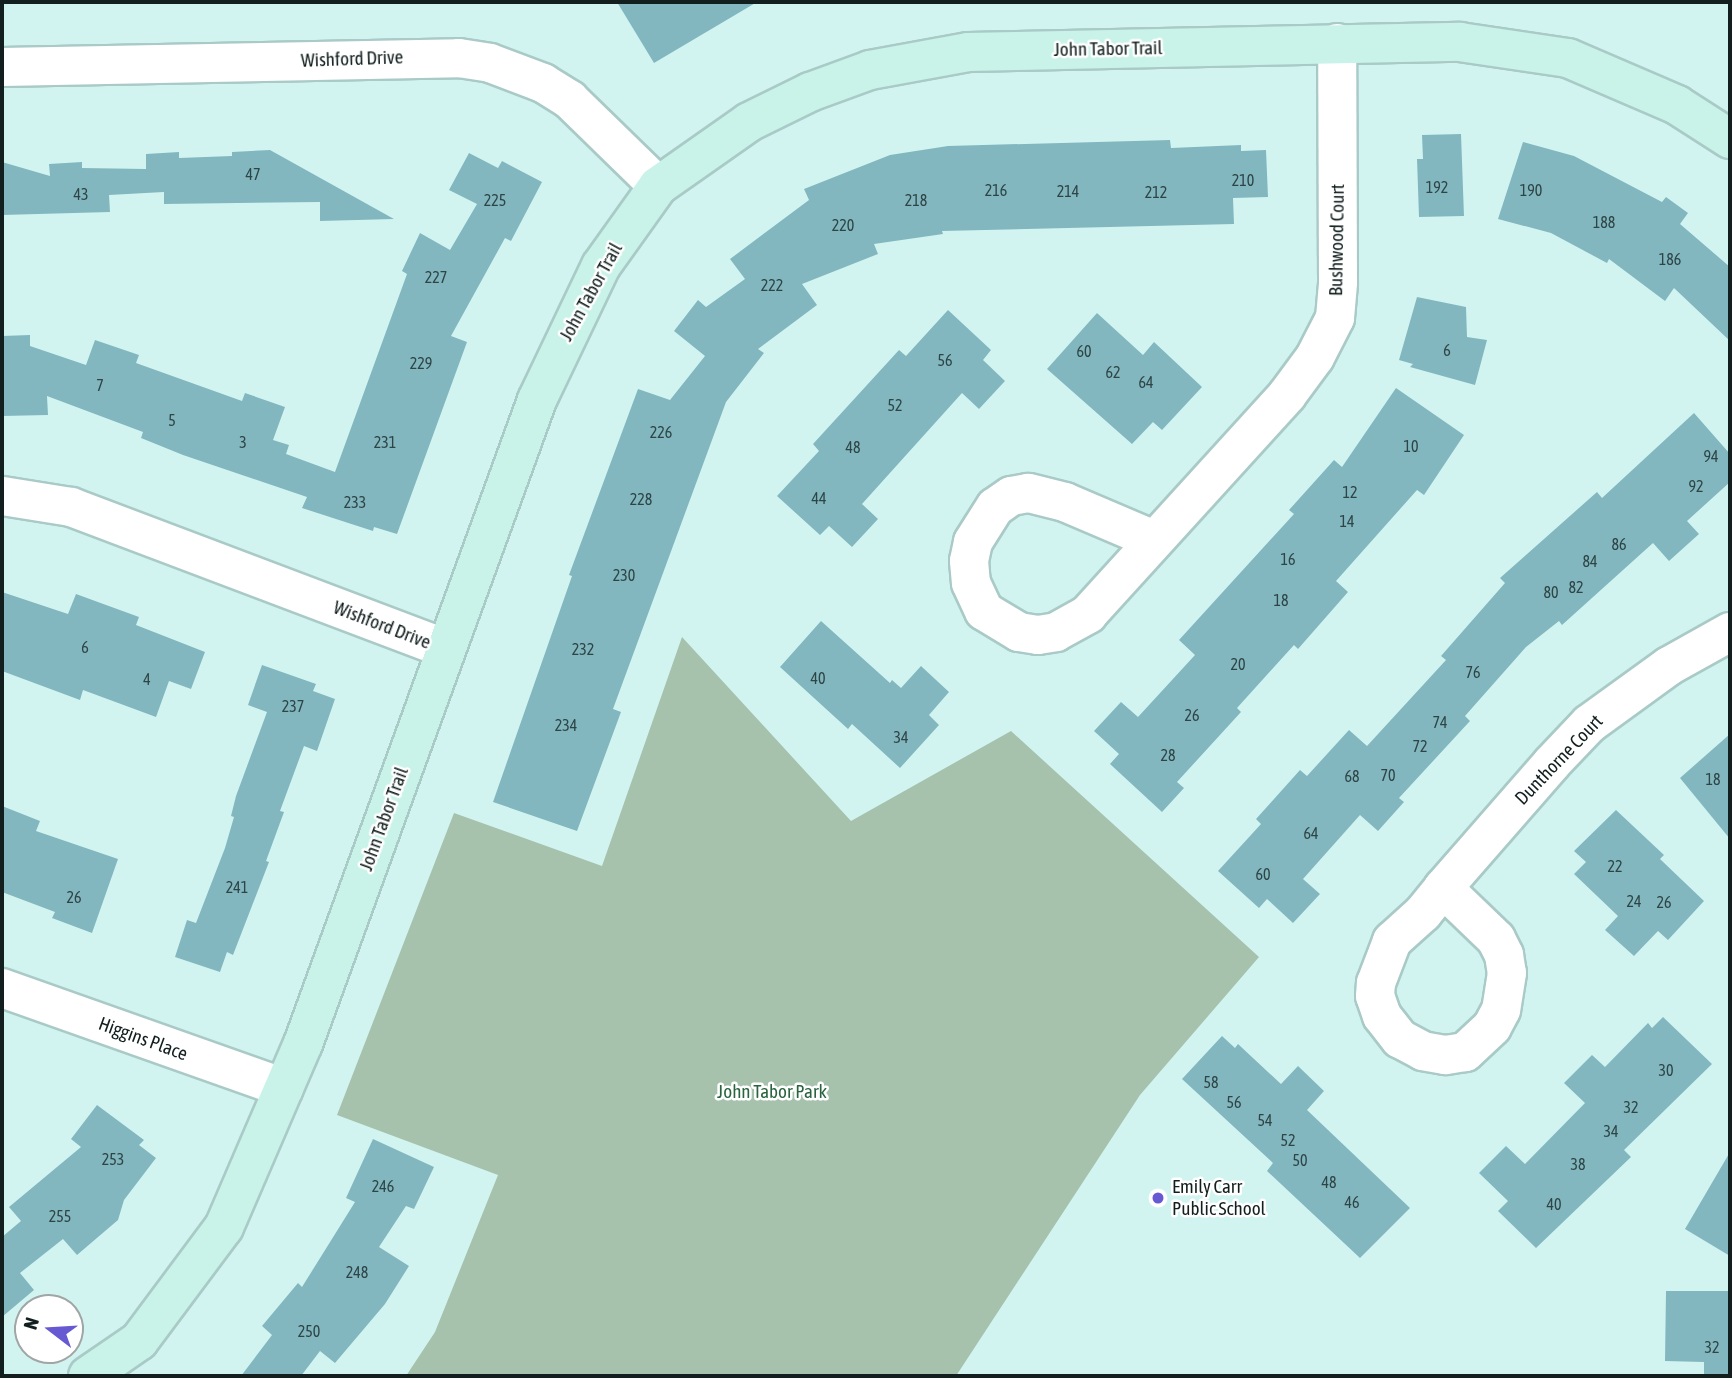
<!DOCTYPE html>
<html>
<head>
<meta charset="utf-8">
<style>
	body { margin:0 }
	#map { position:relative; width:1732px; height:1378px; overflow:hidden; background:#d2f4f1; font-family:"Asap Condensed",sans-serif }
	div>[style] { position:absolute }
	.green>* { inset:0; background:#a6c2ad }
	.building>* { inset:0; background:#82b7c0 }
	.roads { filter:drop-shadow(2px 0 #a9cac7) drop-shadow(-2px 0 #a9cac7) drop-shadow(0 2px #a9cac7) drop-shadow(0 -2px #a9cac7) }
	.street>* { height:38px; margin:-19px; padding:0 19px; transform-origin:19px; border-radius:19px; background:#fff }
	.secondary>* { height:38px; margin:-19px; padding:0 19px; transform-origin:19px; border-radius:19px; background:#c9f3e8 }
	.dots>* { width:19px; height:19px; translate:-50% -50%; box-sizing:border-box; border:4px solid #fff; border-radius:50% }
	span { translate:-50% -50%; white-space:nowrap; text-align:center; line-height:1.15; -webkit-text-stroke:5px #fff; paint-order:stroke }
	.number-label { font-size:16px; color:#2e4546 }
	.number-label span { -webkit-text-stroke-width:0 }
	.street-label { font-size:19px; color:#121f1e }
	.park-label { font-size:19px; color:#29643f }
	.poi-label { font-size:19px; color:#121f1e }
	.left { translate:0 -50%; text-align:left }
	.frame { position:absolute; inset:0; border:4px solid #121f1e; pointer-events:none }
	.north { position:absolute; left:14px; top:1294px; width:70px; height:70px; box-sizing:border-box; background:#fff; border:2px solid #a0a5a5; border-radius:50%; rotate:287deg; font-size:19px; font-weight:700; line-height:28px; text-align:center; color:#121f1e }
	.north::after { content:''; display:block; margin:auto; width:24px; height:32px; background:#6759d2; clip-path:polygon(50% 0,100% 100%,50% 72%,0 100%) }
</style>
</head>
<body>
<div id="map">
	<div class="green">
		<div style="clip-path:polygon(682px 637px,851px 821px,1011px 731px,1259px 957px,1140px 1095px,956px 1376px,406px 1376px,435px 1332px,498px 1175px,337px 1115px,454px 813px,602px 866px)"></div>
	</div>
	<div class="building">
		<div style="clip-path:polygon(617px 2px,757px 2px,654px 63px)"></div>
		<div style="clip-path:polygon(1461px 134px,1464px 216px,1419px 217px,1417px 159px,1423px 159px,1422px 135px)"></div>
		<div style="clip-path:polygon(1170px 140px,1171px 148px,1241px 145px,1241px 151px,1266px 150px,1268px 197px,1233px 198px,1234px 224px,942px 231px,943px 234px,874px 244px,878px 254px,802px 284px,817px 305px,758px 349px,764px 353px,726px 402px,613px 709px,621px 712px,577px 831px,493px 802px,572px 576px,569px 575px,638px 389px,670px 400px,705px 356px,674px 331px,698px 300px,706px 307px,745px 279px,730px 259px,809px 200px,804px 189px,890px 155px,948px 146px)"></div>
		<div style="clip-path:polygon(1523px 142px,1574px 156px,1662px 202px,1666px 197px,1688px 213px,1680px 224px,1730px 267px,1730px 341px,1674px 288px,1665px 301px,1609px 259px,1607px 263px,1551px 233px,1498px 219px)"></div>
		<div style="clip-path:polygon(270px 150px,394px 219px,320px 221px,320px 202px,164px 204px,164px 192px,109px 195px,110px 212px,2px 215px,2px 162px,50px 176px,49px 164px,82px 162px,82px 168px,146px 169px,146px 154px,179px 152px,179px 158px,232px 156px,232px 152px)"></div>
		<div style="clip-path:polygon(469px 153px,498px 168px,502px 161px,542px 182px,511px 241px,505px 238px,451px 336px,467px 342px,397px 534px,374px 527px,373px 531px,302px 508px,307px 497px,183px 455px,141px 438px,143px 432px,47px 396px,48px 415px,2px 416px,2px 336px,30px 335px,30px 346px,86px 365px,95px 340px,139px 355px,136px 363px,242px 401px,245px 393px,285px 407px,273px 440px,289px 445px,286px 454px,335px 472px,407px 274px,402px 271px,420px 233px,450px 250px,477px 204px,449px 190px)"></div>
		<div style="clip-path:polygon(1417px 297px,1466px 307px,1467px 337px,1487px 340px,1475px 385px,1410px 367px,1413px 364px,1399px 360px)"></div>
		<div style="clip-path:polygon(948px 310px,991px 350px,983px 360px,1005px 381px,979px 409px,962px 393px,862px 504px,878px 519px,852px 547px,829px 526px,820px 535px,777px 496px,819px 451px,813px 444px,899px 350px,906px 356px)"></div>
		<div style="clip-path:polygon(1097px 313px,1143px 355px,1154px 342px,1202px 387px,1162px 430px,1153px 422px,1132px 444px,1047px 369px)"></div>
		<div style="clip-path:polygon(1396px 388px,1464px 435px,1424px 495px,1417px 490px,1336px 581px,1348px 592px,1298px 649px,1294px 645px,1237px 708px,1241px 712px,1177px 782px,1184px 788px,1162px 812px,1110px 764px,1119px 754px,1094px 731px,1121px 702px,1138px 717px,1195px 655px,1179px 640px,1294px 514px,1289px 510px,1334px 460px,1342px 467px)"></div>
		<div style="clip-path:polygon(1694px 413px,1730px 454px,1730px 482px,1687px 521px,1699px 534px,1669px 561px,1653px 543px,1562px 625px,1559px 621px,1526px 647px,1465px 716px,1470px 721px,1399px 798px,1404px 802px,1378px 831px,1360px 815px,1303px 879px,1320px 894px,1293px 923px,1267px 899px,1259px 908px,1218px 871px,1261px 824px,1256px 819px,1300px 770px,1307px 776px,1349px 730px,1367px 746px,1446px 660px,1441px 656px,1505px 583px,1500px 578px,1597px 492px,1602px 498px)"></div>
		<div style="clip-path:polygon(2px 592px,68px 614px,76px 594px,139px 617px,136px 625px,205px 652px,191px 689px,169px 681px,156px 717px,83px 690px,80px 700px,2px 671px)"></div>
		<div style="clip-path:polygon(821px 621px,890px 683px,892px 680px,901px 688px,921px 666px,949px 692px,929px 715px,939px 725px,900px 768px,852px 724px,848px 729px,780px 667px)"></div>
		<div style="clip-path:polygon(262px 665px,316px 684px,313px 691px,335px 699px,317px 751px,304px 746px,280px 811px,284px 812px,266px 861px,269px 862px,233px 955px,227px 952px,220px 972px,175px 957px,187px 920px,196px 923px,225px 848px,234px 817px,231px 816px,236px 796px,267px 712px,248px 705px)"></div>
		<div style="clip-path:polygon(1730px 734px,1730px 839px,1680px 778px)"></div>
		<div style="clip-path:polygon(2px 806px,40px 821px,36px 831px,118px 859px,92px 933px,52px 918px,55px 912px,2px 892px)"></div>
		<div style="clip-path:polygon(1616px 810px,1664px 855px,1660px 859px,1704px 901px,1668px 940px,1658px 931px,1634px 956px,1605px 930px,1618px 916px,1574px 874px,1586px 862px,1574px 851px)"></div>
		<div style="clip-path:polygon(1663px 1017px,1712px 1064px,1624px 1150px,1631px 1157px,1536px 1248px,1498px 1211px,1508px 1201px,1479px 1173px,1506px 1146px,1525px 1164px,1585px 1103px,1564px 1083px,1592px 1055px,1605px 1067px,1648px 1023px,1652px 1028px)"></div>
		<div style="clip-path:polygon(1222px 1036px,1235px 1048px,1238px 1044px,1281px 1084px,1298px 1066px,1324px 1091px,1307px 1110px,1410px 1208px,1360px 1258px,1267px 1171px,1273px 1163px,1182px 1079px)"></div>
		<div style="clip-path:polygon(97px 1105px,144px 1140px,139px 1145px,156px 1158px,124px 1200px,118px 1220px,77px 1255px,63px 1239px,20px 1273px,34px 1290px,2px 1317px,2px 1237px,21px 1221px,9px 1207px,81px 1147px,71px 1139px)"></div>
		<div style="clip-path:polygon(373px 1139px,434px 1167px,414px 1209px,406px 1206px,379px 1247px,409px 1266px,385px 1304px,335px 1363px,320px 1351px,301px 1376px,241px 1376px,272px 1335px,262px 1326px,298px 1283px,302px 1287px,355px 1202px,346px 1198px)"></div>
		<div style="clip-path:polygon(1730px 1152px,1730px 1256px,1685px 1229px)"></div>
		<div style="clip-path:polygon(1666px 1291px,1730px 1291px,1730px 1376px,1704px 1376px,1704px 1362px,1665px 1361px)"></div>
	</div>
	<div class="roads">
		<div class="street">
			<div style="left:2px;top:67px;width:457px;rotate:-1.1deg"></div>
			<div style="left:459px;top:58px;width:31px;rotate:9deg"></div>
			<div style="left:490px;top:63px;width:57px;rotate:20.7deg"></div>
			<div style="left:543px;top:83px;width:32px;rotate:32deg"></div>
			<div style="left:570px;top:100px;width:123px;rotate:44.3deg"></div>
			<div style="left:2px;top:496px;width:70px;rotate:9.1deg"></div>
			<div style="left:71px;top:507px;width:401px;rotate:20.7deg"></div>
			<div style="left:1154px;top:540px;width:97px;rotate:-156.9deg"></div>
			<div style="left:1065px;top:502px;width:38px;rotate:-166deg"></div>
			<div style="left:1028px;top:493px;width:17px;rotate:170deg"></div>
			<div style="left:1011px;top:496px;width:19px;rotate:145deg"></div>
			<div style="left:995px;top:507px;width:41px;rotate:122.2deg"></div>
			<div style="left:973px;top:542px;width:19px;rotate:102deg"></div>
			<div style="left:969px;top:561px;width:22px;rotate:85deg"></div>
			<div style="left:971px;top:583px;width:31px;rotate:65deg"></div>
			<div style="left:984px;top:611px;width:41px;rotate:31deg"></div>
			<div style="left:1019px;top:632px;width:19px;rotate:9deg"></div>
			<div style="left:1038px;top:635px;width:18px;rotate:-9deg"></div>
			<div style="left:1056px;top:632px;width:37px;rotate:-29deg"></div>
			<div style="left:1088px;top:614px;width:296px;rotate:-47.7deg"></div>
			<div style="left:1287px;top:395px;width:47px;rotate:-53.6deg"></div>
			<div style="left:1315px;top:357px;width:44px;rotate:-62.9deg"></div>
			<div style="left:1335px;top:318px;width:36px;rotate:-85deg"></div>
			<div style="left:1338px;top:282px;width:239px;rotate:-90.2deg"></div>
			<div style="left:1443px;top:888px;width:74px;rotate:43.9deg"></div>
			<div style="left:1496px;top:939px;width:18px;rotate:63deg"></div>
			<div style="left:1504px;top:955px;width:18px;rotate:81deg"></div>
			<div style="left:1507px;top:973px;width:37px;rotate:99deg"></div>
			<div style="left:1501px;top:1010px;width:19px;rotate:118deg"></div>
			<div style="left:1492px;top:1027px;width:37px;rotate:137deg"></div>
			<div style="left:1465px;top:1052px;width:20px;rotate:171deg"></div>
			<div style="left:1445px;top:1055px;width:22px;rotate:-170deg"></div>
			<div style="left:1423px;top:1051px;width:26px;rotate:-152deg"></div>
			<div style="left:1400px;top:1039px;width:29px;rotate:-128deg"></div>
			<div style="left:1382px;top:1016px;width:21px;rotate:-109deg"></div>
			<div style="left:1375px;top:996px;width:13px;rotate:-86deg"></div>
			<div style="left:1376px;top:983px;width:45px;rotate:-69.1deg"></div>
			<div style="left:1392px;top:941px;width:42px;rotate:-42.1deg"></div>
			<div style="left:1423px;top:913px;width:32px;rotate:-51deg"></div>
			<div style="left:1443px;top:888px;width:166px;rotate:-48.9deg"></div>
			<div style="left:1552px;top:763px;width:54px;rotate:-46.5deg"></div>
			<div style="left:1589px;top:724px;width:99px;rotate:-35.9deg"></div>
			<div style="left:1669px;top:666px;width:70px;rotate:-29.1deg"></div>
			<div style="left:2px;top:988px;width:299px;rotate:19.5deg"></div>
		</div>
		<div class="secondary">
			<div style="left:88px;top:1376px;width:62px;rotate:-34.5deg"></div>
			<div style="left:139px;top:1341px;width:142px;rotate:-53.3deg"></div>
			<div style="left:224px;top:1227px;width:199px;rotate:-66.7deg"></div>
			<div style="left:303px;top:1044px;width:685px;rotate:-70.03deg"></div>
			<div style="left:537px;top:400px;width:148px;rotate:-64.5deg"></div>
			<div style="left:601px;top:266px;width:98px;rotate:-54.5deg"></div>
			<div style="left:658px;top:186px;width:111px;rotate:-35.1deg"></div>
			<div style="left:749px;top:122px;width:68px;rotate:-26.2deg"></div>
			<div style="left:810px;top:92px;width:64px;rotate:-20.1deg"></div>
			<div style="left:870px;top:70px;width:100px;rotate:-10.4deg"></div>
			<div style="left:968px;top:52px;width:492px;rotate:-1.2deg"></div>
			<div style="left:1460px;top:42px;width:109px;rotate:8.4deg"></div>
			<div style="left:1568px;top:58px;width:119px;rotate:23.3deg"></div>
			<div style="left:1677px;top:105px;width:63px;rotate:32.7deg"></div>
		</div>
	</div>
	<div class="dots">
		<div style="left:1158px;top:1198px;background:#6759d2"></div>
	</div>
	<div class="number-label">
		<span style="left:253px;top:174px">47</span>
		<span style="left:1243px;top:180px">210</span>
		<span style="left:1437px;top:187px">192</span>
		<span style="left:996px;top:190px">216</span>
		<span style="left:1531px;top:190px">190</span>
		<span style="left:1068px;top:191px">214</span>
		<span style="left:1156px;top:192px">212</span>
		<span style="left:81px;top:194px">43</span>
		<span style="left:495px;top:200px">225</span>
		<span style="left:916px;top:200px">218</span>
		<span style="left:1604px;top:222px">188</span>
		<span style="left:843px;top:225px">220</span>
		<span style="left:1670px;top:259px">186</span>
		<span style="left:436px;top:277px">227</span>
		<span style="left:772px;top:285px">222</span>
		<span style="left:1447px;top:350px">6</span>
		<span style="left:1084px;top:351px">60</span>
		<span style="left:945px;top:360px">56</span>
		<span style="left:421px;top:363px">229</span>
		<span style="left:1113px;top:372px">62</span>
		<span style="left:1146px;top:382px">64</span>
		<span style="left:100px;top:385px">7</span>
		<span style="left:895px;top:405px">52</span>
		<span style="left:172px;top:420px">5</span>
		<span style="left:661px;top:432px">226</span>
		<span style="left:243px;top:442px">3</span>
		<span style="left:385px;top:442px">231</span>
		<span style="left:1411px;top:446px">10</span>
		<span style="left:853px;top:447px">48</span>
		<span style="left:1711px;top:456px">94</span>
		<span style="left:1696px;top:486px">92</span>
		<span style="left:1350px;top:492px">12</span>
		<span style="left:819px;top:498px">44</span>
		<span style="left:641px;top:499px">228</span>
		<span style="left:355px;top:502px">233</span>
		<span style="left:1347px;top:521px">14</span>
		<span style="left:1619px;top:544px">86</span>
		<span style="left:1288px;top:559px">16</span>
		<span style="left:1590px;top:561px">84</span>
		<span style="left:624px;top:575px">230</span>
		<span style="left:1576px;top:587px">82</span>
		<span style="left:1551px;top:592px">80</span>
		<span style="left:1281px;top:600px">18</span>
		<span style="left:85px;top:647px">6</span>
		<span style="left:583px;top:649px">232</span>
		<span style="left:1238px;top:664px">20</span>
		<span style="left:1473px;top:672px">76</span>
		<span style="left:818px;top:678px">40</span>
		<span style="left:147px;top:679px">4</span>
		<span style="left:293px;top:706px">237</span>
		<span style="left:1192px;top:715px">26</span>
		<span style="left:1440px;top:722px">74</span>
		<span style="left:566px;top:725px">234</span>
		<span style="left:901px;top:737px">34</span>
		<span style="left:1420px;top:746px">72</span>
		<span style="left:1168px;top:755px">28</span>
		<span style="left:1388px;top:775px">70</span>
		<span style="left:1352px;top:776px">68</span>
		<span style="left:1713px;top:779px">18</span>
		<span style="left:1311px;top:833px">64</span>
		<span style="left:1615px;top:866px">22</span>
		<span style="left:1263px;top:874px">60</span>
		<span style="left:237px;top:887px">241</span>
		<span style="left:74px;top:897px">26</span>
		<span style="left:1634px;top:901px">24</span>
		<span style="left:1664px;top:902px">26</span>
		<span style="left:1666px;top:1070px">30</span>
		<span style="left:1211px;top:1082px">58</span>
		<span style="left:1234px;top:1102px">56</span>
		<span style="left:1631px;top:1107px">32</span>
		<span style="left:1265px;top:1120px">54</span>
		<span style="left:1611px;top:1131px">34</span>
		<span style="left:1288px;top:1140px">52</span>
		<span style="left:113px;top:1159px">253</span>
		<span style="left:1300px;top:1160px">50</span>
		<span style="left:1578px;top:1164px">38</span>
		<span style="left:1329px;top:1182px">48</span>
		<span style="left:383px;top:1186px">246</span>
		<span style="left:1352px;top:1202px">46</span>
		<span style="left:1554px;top:1204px">40</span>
		<span style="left:60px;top:1216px">255</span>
		<span style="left:357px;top:1272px">248</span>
		<span style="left:309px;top:1331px">250</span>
		<span style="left:1712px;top:1347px">32</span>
	</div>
	<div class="street-label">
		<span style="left:1108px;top:49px;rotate:-1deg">John Tabor Trail</span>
		<span style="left:352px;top:59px;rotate:-2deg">Wishford Drive</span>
		<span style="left:1337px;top:240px;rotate:-89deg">Bushwood Court</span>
		<span style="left:591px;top:292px;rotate:-61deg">John Tabor Trail</span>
		<span style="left:382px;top:625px;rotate:21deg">Wishford Drive</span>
		<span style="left:1559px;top:760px;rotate:-46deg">Dunthorne Court</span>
		<span style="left:384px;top:819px;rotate:-70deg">John Tabor Trail</span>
		<span style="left:143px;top:1039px;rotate:20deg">Higgins Place</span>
	</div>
	<div class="park-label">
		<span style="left:772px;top:1092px">John Tabor Park</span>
	</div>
	<div class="poi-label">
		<span class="left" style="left:1172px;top:1198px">Emily Carr<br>Public School</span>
	</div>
	<div class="frame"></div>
	<div class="north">N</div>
</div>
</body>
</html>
